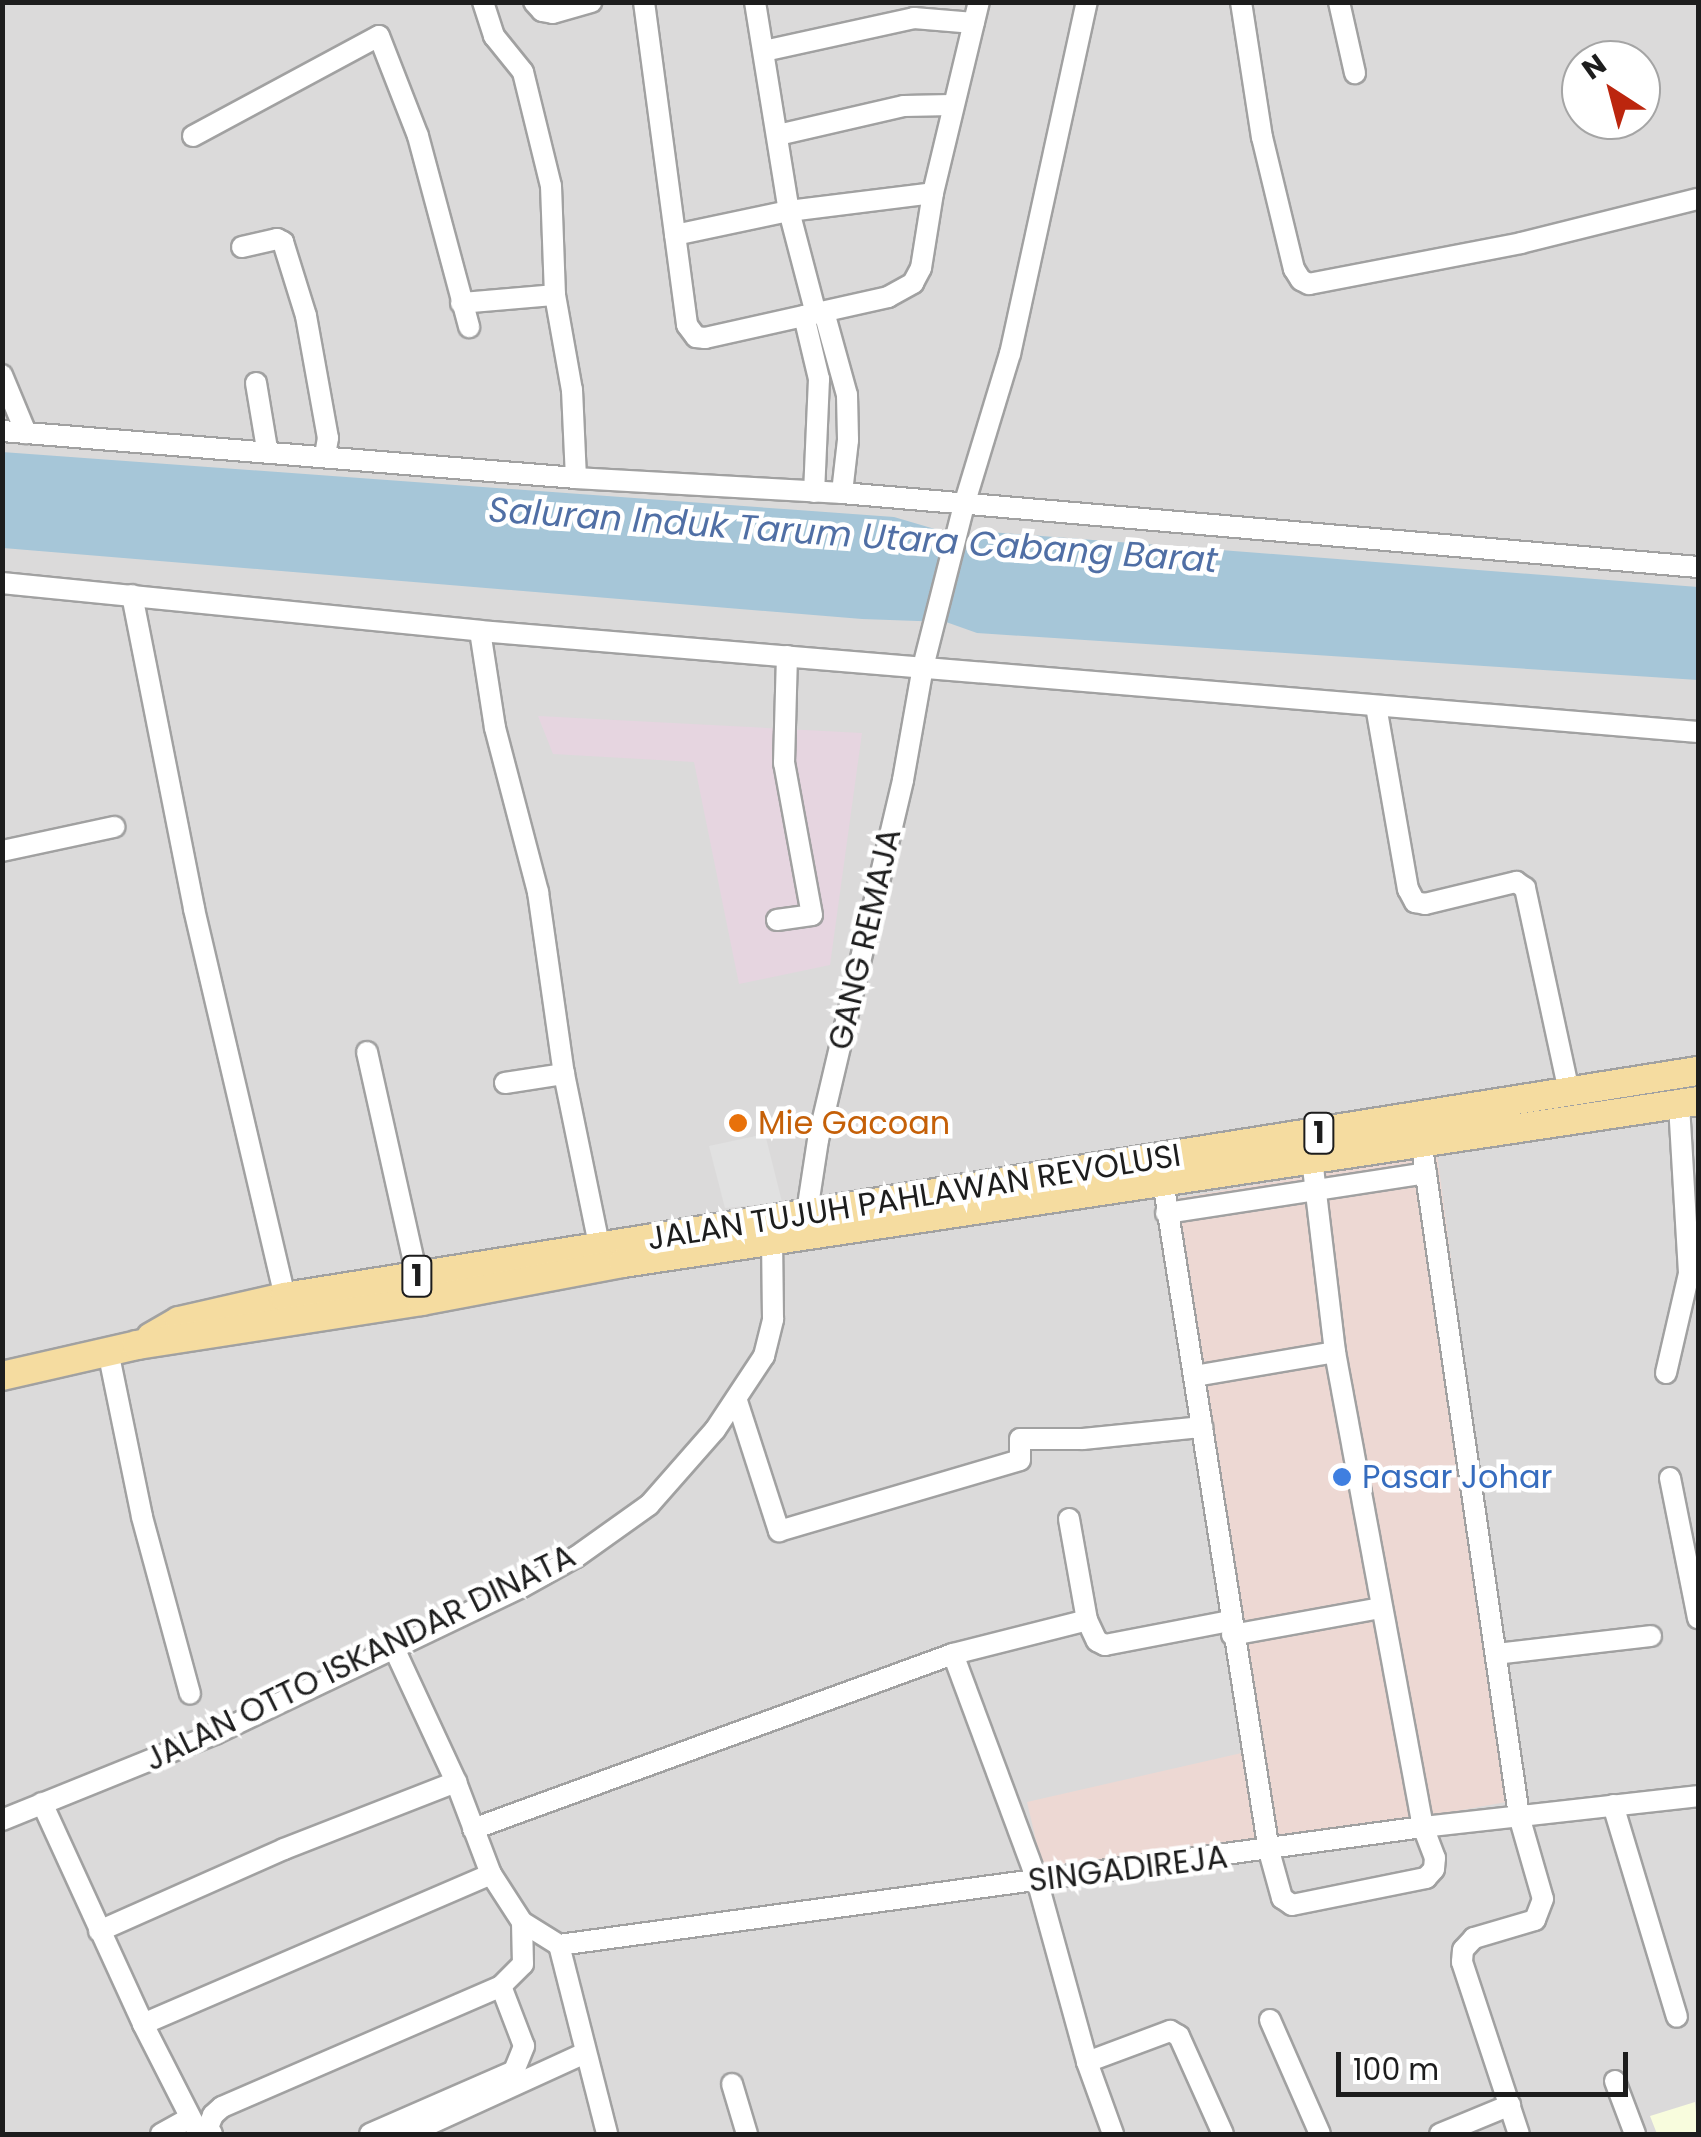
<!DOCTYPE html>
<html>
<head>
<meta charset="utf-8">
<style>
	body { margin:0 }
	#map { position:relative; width:1701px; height:2137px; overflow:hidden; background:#edebe3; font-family:Poppins,sans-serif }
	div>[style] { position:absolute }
	.residential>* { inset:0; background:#dbdada }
	.commercial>* { inset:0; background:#edd8d3 }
	.industrial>* { inset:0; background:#e6d5e0 }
	.education>* { inset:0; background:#f8fcdd }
	.parking>* { inset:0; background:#e1e1e1 }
	.water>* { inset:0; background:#a6c6d8 }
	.roads { filter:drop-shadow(2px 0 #a1a1a1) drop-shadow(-2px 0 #a1a1a1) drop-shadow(0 2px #a1a1a1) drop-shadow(0 -2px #a1a1a1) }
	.minor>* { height:20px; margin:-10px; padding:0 10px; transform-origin:10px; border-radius:10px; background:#fff }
	.major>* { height:28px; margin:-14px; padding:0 14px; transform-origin:14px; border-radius:14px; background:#f5dca0 }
	.dots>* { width:28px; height:28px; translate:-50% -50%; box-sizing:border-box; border:5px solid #fff; border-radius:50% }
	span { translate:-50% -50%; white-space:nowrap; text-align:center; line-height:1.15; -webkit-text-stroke:9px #fff; paint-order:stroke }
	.shield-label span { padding:2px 8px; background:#fff; border:2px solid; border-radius:8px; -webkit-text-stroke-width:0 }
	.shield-label { font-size:30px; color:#1d1d1d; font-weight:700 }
	.street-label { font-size:32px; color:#1d1d1d }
	.food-label { font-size:32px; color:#c56008 }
	.left { translate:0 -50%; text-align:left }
	.shop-label { font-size:32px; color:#366cbe }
	.water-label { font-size:35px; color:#506fa5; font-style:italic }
	.frame { position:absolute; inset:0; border:5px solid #1d1d1d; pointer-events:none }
	.north { position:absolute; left:1561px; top:40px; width:100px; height:100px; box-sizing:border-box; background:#fff; border:2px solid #a5a5a5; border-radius:50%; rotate:324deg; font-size:28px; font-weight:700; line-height:40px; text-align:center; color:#1d1d1d }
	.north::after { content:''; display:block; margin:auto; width:35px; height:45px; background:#bc260e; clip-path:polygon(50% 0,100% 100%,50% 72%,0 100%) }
	.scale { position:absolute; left:1336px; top:2052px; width:292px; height:45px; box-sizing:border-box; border:5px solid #1d1d1d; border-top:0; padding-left:12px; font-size:30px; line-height:35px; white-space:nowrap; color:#1d1d1d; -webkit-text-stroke:8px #fff; paint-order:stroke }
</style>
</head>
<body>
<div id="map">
	<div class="residential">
		<div style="clip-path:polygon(evenodd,3px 3px,1698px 3px,1698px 2134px,3px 2134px,3px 3px,1581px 60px,1641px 60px,1641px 120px,1581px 120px,1581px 60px)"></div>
	</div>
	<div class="commercial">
		<div style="clip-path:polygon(1437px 1154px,1523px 1799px,1286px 1842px,1042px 1866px,1027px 1802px,1246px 1752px,1161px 1201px)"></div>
	</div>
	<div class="industrial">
		<div style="clip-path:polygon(538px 716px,862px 733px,830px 965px,739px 984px,694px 762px,553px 754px)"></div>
	</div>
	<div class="education">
		<div style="clip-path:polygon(1695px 2102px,1698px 2134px,1657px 2134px,1650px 2116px)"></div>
	</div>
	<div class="parking">
		<div style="clip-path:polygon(765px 1134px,782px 1202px,725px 1208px,709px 1146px)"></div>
	</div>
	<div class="water">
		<div style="clip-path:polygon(2px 452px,894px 517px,962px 537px,990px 532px,1698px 587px,1698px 680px,977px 633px,946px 622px,862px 619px,3px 548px)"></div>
	</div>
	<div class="roads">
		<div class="minor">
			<div style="left:483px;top:2px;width:36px;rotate:72deg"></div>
			<div style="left:494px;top:36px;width:46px;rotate:51.1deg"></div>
			<div style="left:523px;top:72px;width:117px;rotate:76.2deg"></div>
			<div style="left:551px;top:186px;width:109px;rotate:87.9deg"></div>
			<div style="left:555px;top:295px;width:97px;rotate:79.9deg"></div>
			<div style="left:572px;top:390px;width:88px;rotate:87.4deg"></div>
			<div style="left:534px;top:2px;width:12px;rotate:48deg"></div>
			<div style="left:542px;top:11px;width:11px;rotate:10deg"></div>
			<div style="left:553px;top:13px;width:40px;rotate:-16deg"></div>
			<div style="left:644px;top:2px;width:326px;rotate:82.4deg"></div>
			<div style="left:687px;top:325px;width:15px;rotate:53deg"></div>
			<div style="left:696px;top:337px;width:9px;rotate:6deg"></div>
			<div style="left:705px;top:338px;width:188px;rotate:-12.6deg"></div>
			<div style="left:888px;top:297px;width:29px;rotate:-29deg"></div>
			<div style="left:913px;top:283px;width:17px;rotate:-62deg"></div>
			<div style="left:921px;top:268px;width:76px;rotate:-80.9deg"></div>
			<div style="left:933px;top:193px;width:196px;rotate:-76.5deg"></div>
			<div style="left:755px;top:2px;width:212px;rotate:80.8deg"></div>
			<div style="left:789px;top:211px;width:106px;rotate:75.3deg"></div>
			<div style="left:1241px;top:2px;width:137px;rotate:81.2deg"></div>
			<div style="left:1262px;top:137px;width:136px;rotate:76.4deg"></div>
			<div style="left:1294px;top:269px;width:13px;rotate:58deg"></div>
			<div style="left:1301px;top:280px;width:9px;rotate:27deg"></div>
			<div style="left:1309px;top:284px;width:216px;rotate:-10.9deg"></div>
			<div style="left:1521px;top:243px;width:182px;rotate:-14deg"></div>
			<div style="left:1339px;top:2px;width:73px;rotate:77.3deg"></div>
			<div style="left:764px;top:51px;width:154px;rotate:-12.4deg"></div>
			<div style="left:914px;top:18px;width:60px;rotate:4.8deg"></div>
			<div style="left:778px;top:135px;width:129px;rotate:-13deg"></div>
			<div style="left:904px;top:106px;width:48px;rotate:-1.2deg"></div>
			<div style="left:193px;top:136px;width:211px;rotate:-28.3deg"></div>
			<div style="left:379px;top:36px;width:107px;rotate:68.7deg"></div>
			<div style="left:418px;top:136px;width:198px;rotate:75deg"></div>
			<div style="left:675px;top:235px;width:116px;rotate:-11.9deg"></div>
			<div style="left:789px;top:211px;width:145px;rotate:-7.1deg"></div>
			<div style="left:242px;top:247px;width:36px;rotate:-13deg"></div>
			<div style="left:277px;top:239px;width:7px;rotate:27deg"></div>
			<div style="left:283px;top:242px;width:77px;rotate:72.7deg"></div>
			<div style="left:306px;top:316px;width:124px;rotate:79.8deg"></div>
			<div style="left:328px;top:438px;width:17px;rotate:100deg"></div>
			<div style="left:461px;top:303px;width:94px;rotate:-4.9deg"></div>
			<div style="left:824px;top:312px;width:86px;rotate:74.5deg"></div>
			<div style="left:847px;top:395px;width:45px;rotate:88.7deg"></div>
			<div style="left:848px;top:440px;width:53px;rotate:96.5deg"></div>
			<div style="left:804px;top:316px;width:65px;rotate:76.6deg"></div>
			<div style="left:819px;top:379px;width:113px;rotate:92.5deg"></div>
			<div style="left:2px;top:375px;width:63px;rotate:67.5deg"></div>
			<div style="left:256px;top:383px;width:67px;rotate:80.5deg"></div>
			<div style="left:2px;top:431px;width:576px;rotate:4.68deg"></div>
			<div style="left:576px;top:478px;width:266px;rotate:3.2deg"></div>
			<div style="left:842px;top:493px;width:859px;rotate:4.94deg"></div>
			<div style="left:2px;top:583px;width:480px;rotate:5.7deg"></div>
			<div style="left:480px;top:631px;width:1222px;rotate:4.74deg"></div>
			<div style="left:132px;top:595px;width:320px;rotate:78.8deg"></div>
			<div style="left:194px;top:909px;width:399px;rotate:76.8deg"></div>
			<div style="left:480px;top:631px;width:98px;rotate:81.2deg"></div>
			<div style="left:495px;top:728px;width:170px;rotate:75.3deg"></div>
			<div style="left:538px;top:892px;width:184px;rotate:81.9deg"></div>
			<div style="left:564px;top:1074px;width:175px;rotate:78.4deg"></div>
			<div style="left:1376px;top:706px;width:186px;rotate:80.1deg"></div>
			<div style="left:1408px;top:889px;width:15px;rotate:62deg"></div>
			<div style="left:1415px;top:902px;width:10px;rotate:11deg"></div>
			<div style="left:1425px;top:904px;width:94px;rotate:-13.6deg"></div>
			<div style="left:1516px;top:882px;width:11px;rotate:34deg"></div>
			<div style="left:1525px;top:888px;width:208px;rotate:77.8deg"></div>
			<div style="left:2px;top:851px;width:115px;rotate:-12.1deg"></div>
			<div style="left:777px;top:920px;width:35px;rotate:-8deg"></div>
			<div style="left:812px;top:915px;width:155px;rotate:-100.4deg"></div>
			<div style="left:784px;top:763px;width:107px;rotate:-88.4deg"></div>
			<div style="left:367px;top:1052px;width:230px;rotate:77.4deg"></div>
			<div style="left:505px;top:1083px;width:60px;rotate:-8.7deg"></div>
			<div style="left:1421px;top:1140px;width:683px;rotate:81.75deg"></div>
			<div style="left:1519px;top:1816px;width:86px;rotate:73.9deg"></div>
			<div style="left:1543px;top:1899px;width:22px;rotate:111deg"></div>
			<div style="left:1535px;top:1920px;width:64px;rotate:163.6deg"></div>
			<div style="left:1474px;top:1938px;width:16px;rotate:133deg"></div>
			<div style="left:1463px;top:1950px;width:12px;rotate:95deg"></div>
			<div style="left:1462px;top:1962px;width:181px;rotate:71.7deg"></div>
			<div style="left:1163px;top:1181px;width:678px;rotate:81.01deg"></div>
			<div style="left:1269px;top:1851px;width:49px;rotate:74.5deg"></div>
			<div style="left:1282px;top:1898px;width:12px;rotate:35deg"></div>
			<div style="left:1292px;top:1905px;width:137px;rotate:-11.4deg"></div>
			<div style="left:1426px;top:1878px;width:12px;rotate:-48deg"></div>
			<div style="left:1434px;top:1869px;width:11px;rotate:-85deg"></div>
			<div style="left:1435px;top:1858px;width:33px;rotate:-111deg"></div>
			<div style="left:1423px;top:1827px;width:483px;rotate:-100.5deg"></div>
			<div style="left:1335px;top:1352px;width:195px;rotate:-96.8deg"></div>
			<div style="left:807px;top:1212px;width:73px;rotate:-81.3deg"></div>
			<div style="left:818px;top:1140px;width:370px;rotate:-76.7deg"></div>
			<div style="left:903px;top:780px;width:115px;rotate:-80deg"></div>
			<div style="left:923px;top:667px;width:167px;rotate:-75.8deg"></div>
			<div style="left:964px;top:505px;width:158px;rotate:-73.1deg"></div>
			<div style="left:1010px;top:354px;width:360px;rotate:-77.7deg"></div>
			<div style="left:1166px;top:1213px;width:263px;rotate:-8.7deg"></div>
			<div style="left:108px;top:1351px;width:169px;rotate:78.4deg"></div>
			<div style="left:142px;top:1517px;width:183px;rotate:74.8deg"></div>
			<div style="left:1666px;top:1373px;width:103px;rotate:-77deg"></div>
			<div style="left:1689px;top:1273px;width:169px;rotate:-93.4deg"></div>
			<div style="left:1195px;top:1376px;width:142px;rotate:-9.7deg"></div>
			<div style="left:737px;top:1401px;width:137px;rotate:72.1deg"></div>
			<div style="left:779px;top:1531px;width:251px;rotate:-16.4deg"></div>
			<div style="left:1020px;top:1460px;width:21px;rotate:-90deg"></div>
			<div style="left:1020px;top:1439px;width:63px"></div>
			<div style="left:1083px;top:1439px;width:120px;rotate:-5.8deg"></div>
			<div style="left:1670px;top:1478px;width:143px;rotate:78.7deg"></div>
			<div style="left:1069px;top:1519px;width:103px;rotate:79.9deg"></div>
			<div style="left:1087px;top:1620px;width:23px;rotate:65deg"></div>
			<div style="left:1097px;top:1641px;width:9px;rotate:27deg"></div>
			<div style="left:1105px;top:1645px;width:127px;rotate:-10.9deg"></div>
			<div style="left:1232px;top:1635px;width:151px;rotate:-10.3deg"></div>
			<div style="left:393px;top:1646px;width:150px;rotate:65.1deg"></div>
			<div style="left:456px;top:1782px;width:98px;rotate:69.2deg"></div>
			<div style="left:491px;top:1874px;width:57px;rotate:57.1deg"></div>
			<div style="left:522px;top:1922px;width:44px;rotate:31.9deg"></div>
			<div style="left:559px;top:1945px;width:195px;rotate:75.7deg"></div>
			<div style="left:953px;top:1654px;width:241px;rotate:69.6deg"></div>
			<div style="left:1037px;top:1880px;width:189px;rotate:74.6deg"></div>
			<div style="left:1087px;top:2062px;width:89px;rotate:-20.5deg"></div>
			<div style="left:1170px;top:2031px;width:10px;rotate:29deg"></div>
			<div style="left:1179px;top:2036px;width:107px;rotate:65.8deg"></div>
			<div style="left:1496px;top:1654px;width:156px;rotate:-6.6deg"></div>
			<div style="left:42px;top:1803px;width:243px;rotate:65.4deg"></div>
			<div style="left:143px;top:2024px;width:123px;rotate:63deg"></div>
			<div style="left:1613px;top:1805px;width:221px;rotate:73.2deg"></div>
			<div style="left:2px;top:1820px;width:230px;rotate:-22deg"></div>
			<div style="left:215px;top:1734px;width:340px;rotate:-25.6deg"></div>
			<div style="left:522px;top:1587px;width:62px;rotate:-29.1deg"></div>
			<div style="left:576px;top:1557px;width:90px;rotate:-35.5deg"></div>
			<div style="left:649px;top:1505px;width:100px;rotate:-48.7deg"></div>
			<div style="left:715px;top:1430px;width:89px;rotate:-56.5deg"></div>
			<div style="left:764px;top:1356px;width:38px;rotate:-76deg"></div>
			<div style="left:773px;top:1319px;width:77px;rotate:-90.7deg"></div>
			<div style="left:473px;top:1829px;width:511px;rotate:-20.03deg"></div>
			<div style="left:953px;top:1654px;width:138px;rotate:-14.2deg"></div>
			<div style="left:99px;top:1931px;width:202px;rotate:-23.9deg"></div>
			<div style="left:284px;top:1849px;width:185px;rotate:-21.3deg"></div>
			<div style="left:559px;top:1945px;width:872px;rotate:-7.78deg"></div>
			<div style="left:1423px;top:1827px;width:277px;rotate:-6.4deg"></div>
			<div style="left:1270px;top:2020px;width:124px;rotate:66.3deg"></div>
			<div style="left:143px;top:2024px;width:379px;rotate:-23.3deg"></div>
			<div style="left:1087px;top:2062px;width:77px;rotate:70.1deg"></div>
			<div style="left:1615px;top:2081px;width:57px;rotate:69.3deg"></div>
			<div style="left:732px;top:2084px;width:52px;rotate:73.3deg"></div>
			<div style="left:161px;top:2134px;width:33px;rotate:-29deg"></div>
			<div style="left:212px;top:2134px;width:8px;rotate:-120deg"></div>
			<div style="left:208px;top:2127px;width:13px;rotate:-67deg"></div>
			<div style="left:213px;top:2115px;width:12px;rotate:-42deg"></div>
			<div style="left:222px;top:2107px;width:304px;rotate:-23.4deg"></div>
			<div style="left:501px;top:1986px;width:31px;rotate:-45deg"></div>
			<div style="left:523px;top:1964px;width:42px;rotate:-91.4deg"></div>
			<div style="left:370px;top:2134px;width:157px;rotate:-23.6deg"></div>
			<div style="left:514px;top:2071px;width:27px;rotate:-68deg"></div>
			<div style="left:524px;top:2046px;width:64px;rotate:-111deg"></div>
			<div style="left:408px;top:2134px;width:192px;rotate:-24.6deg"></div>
			<div style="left:1440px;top:2134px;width:76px;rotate:-22.5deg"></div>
		</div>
		<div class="major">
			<div style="left:151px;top:1337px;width:32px;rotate:-30deg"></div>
			<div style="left:179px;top:1321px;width:109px;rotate:-12.8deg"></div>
			<div style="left:285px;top:1297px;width:1431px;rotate:-9.09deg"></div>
			<div style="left:2px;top:1376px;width:139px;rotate:-12.9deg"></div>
			<div style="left:137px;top:1345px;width:288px;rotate:-8.8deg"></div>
			<div style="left:422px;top:1301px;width:205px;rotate:-10.7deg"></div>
			<div style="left:623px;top:1263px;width:1087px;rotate:-8.57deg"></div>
		</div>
	</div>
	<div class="dots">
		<div style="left:738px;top:1123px;background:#e8710a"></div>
		<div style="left:1342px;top:1477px;background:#3f7fe0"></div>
	</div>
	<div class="shield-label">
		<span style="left:1319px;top:1133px">1</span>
		<span style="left:417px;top:1276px">1</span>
	</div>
	<div class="street-label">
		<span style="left:865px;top:939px;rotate:-77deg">GANG REMAJA</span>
		<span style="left:914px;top:1197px;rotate:-9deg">JALAN TUJUH PAHLAWAN REVOLUSI</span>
		<span style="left:360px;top:1658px;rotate:-26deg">JALAN OTTO ISKANDAR DINATA</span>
		<span style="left:1128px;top:1869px;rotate:-7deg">SINGADIREJA</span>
	</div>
	<div class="food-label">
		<span class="left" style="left:758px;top:1123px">Mie Gacoan</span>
	</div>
	<div class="shop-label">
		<span class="left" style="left:1362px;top:1477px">Pasar Johar</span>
	</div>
	<div class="water-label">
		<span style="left:853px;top:535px;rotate:4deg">Saluran Induk Tarum Utara Cabang Barat</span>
	</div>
	<div class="frame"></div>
	<div class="north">N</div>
	<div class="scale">100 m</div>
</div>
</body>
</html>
